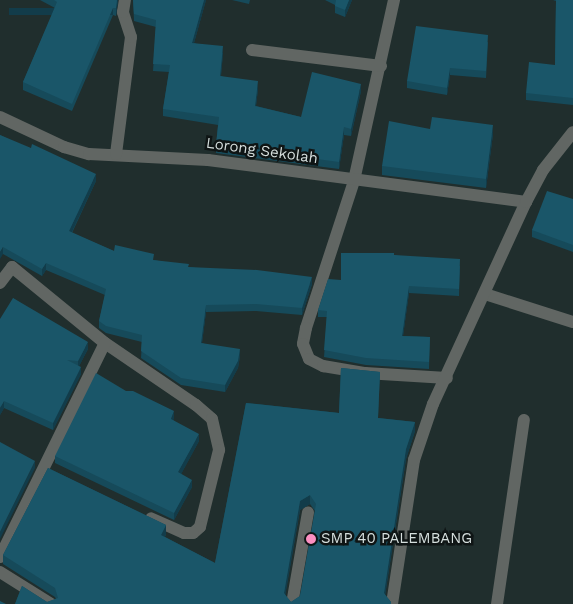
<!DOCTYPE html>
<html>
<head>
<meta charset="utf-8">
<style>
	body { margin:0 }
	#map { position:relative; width:573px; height:604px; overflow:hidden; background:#202e2d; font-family:"Work Sans",sans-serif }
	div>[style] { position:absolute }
	.minor>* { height:12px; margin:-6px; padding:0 6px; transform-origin:6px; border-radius:6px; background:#616663 }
	.wall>* { inset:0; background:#164a5a }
	.shaded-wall>* { inset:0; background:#123c4a; transform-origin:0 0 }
	.building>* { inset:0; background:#1a5669 }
	.dots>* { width:14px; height:14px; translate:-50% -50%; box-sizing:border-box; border:2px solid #0f1515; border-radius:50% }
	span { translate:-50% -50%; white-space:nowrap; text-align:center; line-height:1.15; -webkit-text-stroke:5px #0f1515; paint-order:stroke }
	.street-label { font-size:15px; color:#d5dedd }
	.poi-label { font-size:15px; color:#d5dedd }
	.left { translate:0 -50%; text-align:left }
</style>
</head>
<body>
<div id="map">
	<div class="minor">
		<div style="left:394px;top:0;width:185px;rotate:102.5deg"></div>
		<div style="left:354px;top:181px;width:155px;rotate:108.1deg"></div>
		<div style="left:306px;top:328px;width:16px;rotate:101deg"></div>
		<div style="left:303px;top:344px;width:16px;rotate:68deg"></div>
		<div style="left:309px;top:359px;width:16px;rotate:27deg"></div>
		<div style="left:323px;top:366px;width:43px;rotate:9.5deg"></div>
		<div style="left:365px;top:373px;width:82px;rotate:3.5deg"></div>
		<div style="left:252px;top:50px;width:130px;rotate:7.1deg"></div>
		<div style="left:0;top:117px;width:71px;rotate:25.1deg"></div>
		<div style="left:64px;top:147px;width:26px;rotate:16deg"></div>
		<div style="left:89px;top:154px;width:119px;rotate:2.9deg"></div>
		<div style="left:208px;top:160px;width:321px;rotate:7.5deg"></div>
		<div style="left:116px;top:154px;width:118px;rotate:-82.7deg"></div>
		<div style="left:131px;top:37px;width:26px;rotate:-108deg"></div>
		<div style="left:123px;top:12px;width:12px;rotate:-81deg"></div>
		<div style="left:0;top:283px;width:20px;rotate:-53deg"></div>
		<div style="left:12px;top:267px;width:120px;rotate:39.3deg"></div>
		<div style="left:105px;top:343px;width:110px;rotate:34.3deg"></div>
		<div style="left:196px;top:405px;width:21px;rotate:41deg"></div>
		<div style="left:212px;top:419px;width:32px;rotate:77deg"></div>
		<div style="left:219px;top:450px;width:79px;rotate:103.9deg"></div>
		<div style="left:200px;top:527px;width:9px;rotate:139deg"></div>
		<div style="left:193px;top:533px;width:9px;rotate:180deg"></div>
		<div style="left:184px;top:533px;width:36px;rotate:-156deg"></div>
		<div style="left:485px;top:294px;width:92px;rotate:17.7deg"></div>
		<div style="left:0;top:557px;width:238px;rotate:-63.9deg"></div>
		<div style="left:0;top:572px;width:60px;rotate:32.1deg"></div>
		<div style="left:292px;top:604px;width:93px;rotate:-80.1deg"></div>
		<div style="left:392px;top:604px;width:146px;rotate:-81.3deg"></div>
		<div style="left:414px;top:460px;width:59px;rotate:-71.3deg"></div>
		<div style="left:433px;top:404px;width:222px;rotate:-65.3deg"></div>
		<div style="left:526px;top:202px;width:36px;rotate:-62deg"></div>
		<div style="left:543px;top:170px;width:48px;rotate:-51.7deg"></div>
		<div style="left:497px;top:604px;width:186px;rotate:-81.7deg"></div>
	</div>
	<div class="wall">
		<div style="clip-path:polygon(40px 0,118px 0,116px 16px,113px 15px,72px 111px,23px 90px,23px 82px,55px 8px)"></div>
		<div style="clip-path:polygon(133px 0,206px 0,194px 43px,223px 53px,221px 76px,258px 89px,256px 106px,301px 117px,361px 91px,351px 136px,344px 135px,339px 169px,216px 153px,216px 145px,218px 125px,163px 116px,163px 109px,169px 72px,153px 71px,156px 27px,134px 21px)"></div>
		<div style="clip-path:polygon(232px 0,250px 0,249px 4px)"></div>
		<div style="clip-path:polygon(325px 0,352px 0,345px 17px,335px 13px,335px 5px)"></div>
		<div style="clip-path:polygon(553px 0,573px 0,573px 105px,526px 100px,526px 93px,555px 65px,556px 1px)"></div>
		<div style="clip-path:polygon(488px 42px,486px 78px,450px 75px,447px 95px,407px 88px,407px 81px)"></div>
		<div style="clip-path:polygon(430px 129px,493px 134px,486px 188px,382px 175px,382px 166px)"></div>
		<div style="clip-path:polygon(0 135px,96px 181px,72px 233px,114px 251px,154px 260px,189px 267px,312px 284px,302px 315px,256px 311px,206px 312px,202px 343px,240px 356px,238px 368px,225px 392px,181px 385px,141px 358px,142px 342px,106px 333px,99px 328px,99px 321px,105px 295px,46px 270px,42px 276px,3px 254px)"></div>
		<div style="clip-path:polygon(573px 199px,573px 252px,532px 237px,532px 230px)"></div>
		<div style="clip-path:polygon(394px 255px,460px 266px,459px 296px,409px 293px,403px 336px,430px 337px,429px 369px,366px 365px,324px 357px,327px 317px,318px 317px,318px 310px,341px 280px)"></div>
		<div style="clip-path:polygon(13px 298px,88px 349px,79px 366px,81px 374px,53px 430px,4px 408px,0 415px)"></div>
		<div style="clip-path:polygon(evenodd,341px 368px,380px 372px,378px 418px,415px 422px,415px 431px,406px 459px,385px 595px,391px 602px,391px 604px,15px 604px,22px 586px,47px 602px,56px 599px,55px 597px,3px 564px,3px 555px,48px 468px,166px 525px,166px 534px,165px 537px,215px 563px,246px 403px,339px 413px,341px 368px,310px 504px,315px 511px,300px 596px,291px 602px,285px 595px,300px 510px,310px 504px)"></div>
		<div style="clip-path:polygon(174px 418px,173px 420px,199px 441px,181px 474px,192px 487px,174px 520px,55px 463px,55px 456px)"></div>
	</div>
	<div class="shaded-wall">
		<div style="clip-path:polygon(117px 0,118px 0,116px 16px,116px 8px)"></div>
		<div style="clip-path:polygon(204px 0,206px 0,192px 50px,192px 43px)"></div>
		<div style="clip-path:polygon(349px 0,352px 0,345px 17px,345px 10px)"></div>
		<div style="left:113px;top:8px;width:7px;height:104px;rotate:90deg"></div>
		<div style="clip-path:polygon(223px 46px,223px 53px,220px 84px,220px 76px)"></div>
		<div style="clip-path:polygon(450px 68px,450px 75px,447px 95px,447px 88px)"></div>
		<div style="clip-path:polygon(258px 81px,258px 89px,255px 113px,255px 106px)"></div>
		<div style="clip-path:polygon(361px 84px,361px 91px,351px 136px,351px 129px)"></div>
		<div style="clip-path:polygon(493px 125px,493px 134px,486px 188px,486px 179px)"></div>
		<div style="clip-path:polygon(344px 127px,344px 135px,339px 169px,339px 162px)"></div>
		<div style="clip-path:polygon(96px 174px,96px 181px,69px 238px,69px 231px)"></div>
		<div style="clip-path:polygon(3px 247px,3px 254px,0 259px,0 252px)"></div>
		<div style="clip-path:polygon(46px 263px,46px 270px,42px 276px,42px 269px)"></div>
		<div style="clip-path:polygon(312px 277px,312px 284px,302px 315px,302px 308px)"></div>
		<div style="clip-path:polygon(409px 286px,409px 293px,402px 343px,402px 336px)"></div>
		<div style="clip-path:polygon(206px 305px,206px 312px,201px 350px,201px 343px)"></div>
		<div style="clip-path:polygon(88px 342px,88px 349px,78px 368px,78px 361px)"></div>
		<div style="clip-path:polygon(240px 349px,240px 356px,238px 368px,225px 392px,225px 385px)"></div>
		<div style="clip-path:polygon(81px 367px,81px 374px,53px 430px,53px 423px)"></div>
		<div style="clip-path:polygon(4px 401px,4px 408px,0 415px,0 408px)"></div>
		<div style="clip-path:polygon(174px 411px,174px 418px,171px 426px,171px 419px)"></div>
		<div style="clip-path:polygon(415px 422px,415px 431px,406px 459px,384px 603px,384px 593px,406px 449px)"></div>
		<div style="clip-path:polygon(199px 434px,199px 441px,178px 480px,178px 472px)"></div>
		<div style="clip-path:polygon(35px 461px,35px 468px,0 539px,0 532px)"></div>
		<div style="clip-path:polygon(192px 480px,192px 487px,174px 520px,174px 513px)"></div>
		<div style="clip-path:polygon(310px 495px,310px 504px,300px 510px,284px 603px,284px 593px,300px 501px)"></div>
		<div style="clip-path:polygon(166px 525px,166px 534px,161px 545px,161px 535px)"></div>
	</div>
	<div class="building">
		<div style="clip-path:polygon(54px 0,117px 0,116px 8px,113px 8px,72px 104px,23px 82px,57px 2px)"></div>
		<div style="clip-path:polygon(133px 0,204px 0,192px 43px,223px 46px,220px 76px,258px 81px,255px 106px,301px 117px,312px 72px,361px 84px,351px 129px,344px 127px,339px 162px,216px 145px,219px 117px,163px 109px,170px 65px,153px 64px,156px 20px,134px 14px)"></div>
		<div style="clip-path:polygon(336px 0,349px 0,345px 10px,335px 6px)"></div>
		<div style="clip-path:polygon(556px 0,573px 0,573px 98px,526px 93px,529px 62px,555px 65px)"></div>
		<div style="clip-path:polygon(416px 26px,488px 35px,486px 71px,450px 68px,447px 88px,407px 81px)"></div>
		<div style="clip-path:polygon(432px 117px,493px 125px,486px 179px,382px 166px,389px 121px,430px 129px)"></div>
		<div style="clip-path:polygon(0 135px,31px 148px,32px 144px,96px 174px,69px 231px,114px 251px,115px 245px,154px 254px,153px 260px,189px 264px,188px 267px,257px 270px,312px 277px,302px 308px,256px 304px,206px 305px,201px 343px,240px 349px,238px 361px,225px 385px,181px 378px,141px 351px,142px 335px,106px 326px,99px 321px,106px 289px,46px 263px,42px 269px,3px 247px,0 252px)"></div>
		<div style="clip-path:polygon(547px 191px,573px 199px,573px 245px,532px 230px)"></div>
		<div style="clip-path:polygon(341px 253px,394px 253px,394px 255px,460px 259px,459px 289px,409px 286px,402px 336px,430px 337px,429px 362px,366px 358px,324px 350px,327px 311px,318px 310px,328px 279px,341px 280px)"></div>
		<div style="clip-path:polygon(13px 298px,88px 342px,78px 361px,67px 360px,81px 367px,53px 423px,4px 401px,0 408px,0 319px)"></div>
		<div style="clip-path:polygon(evenodd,341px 368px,380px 372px,378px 418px,415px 422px,406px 449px,384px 593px,391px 602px,391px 604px,15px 604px,22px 586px,47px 602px,58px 598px,55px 588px,3px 555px,48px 468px,166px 525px,161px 535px,215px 563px,246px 403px,339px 413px,341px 368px,310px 495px,316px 504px,300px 596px,291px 602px,284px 593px,300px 501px,310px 495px)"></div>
		<div style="clip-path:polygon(96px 373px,126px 391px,133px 391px,174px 411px,171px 419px,199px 434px,178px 472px,192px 480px,174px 513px,55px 456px)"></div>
		<div style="clip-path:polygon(0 442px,35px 461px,0 532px)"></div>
		<div style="clip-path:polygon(0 601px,6px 604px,0 604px)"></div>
	</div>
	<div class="dots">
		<div style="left:311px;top:539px;background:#fc8fc1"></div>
	</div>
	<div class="street-label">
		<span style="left:262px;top:151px;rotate:8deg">Lorong Sekolah</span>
	</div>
	<div class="poi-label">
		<span class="left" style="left:321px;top:539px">SMP 40 PALEMBANG</span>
	</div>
</div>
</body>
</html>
